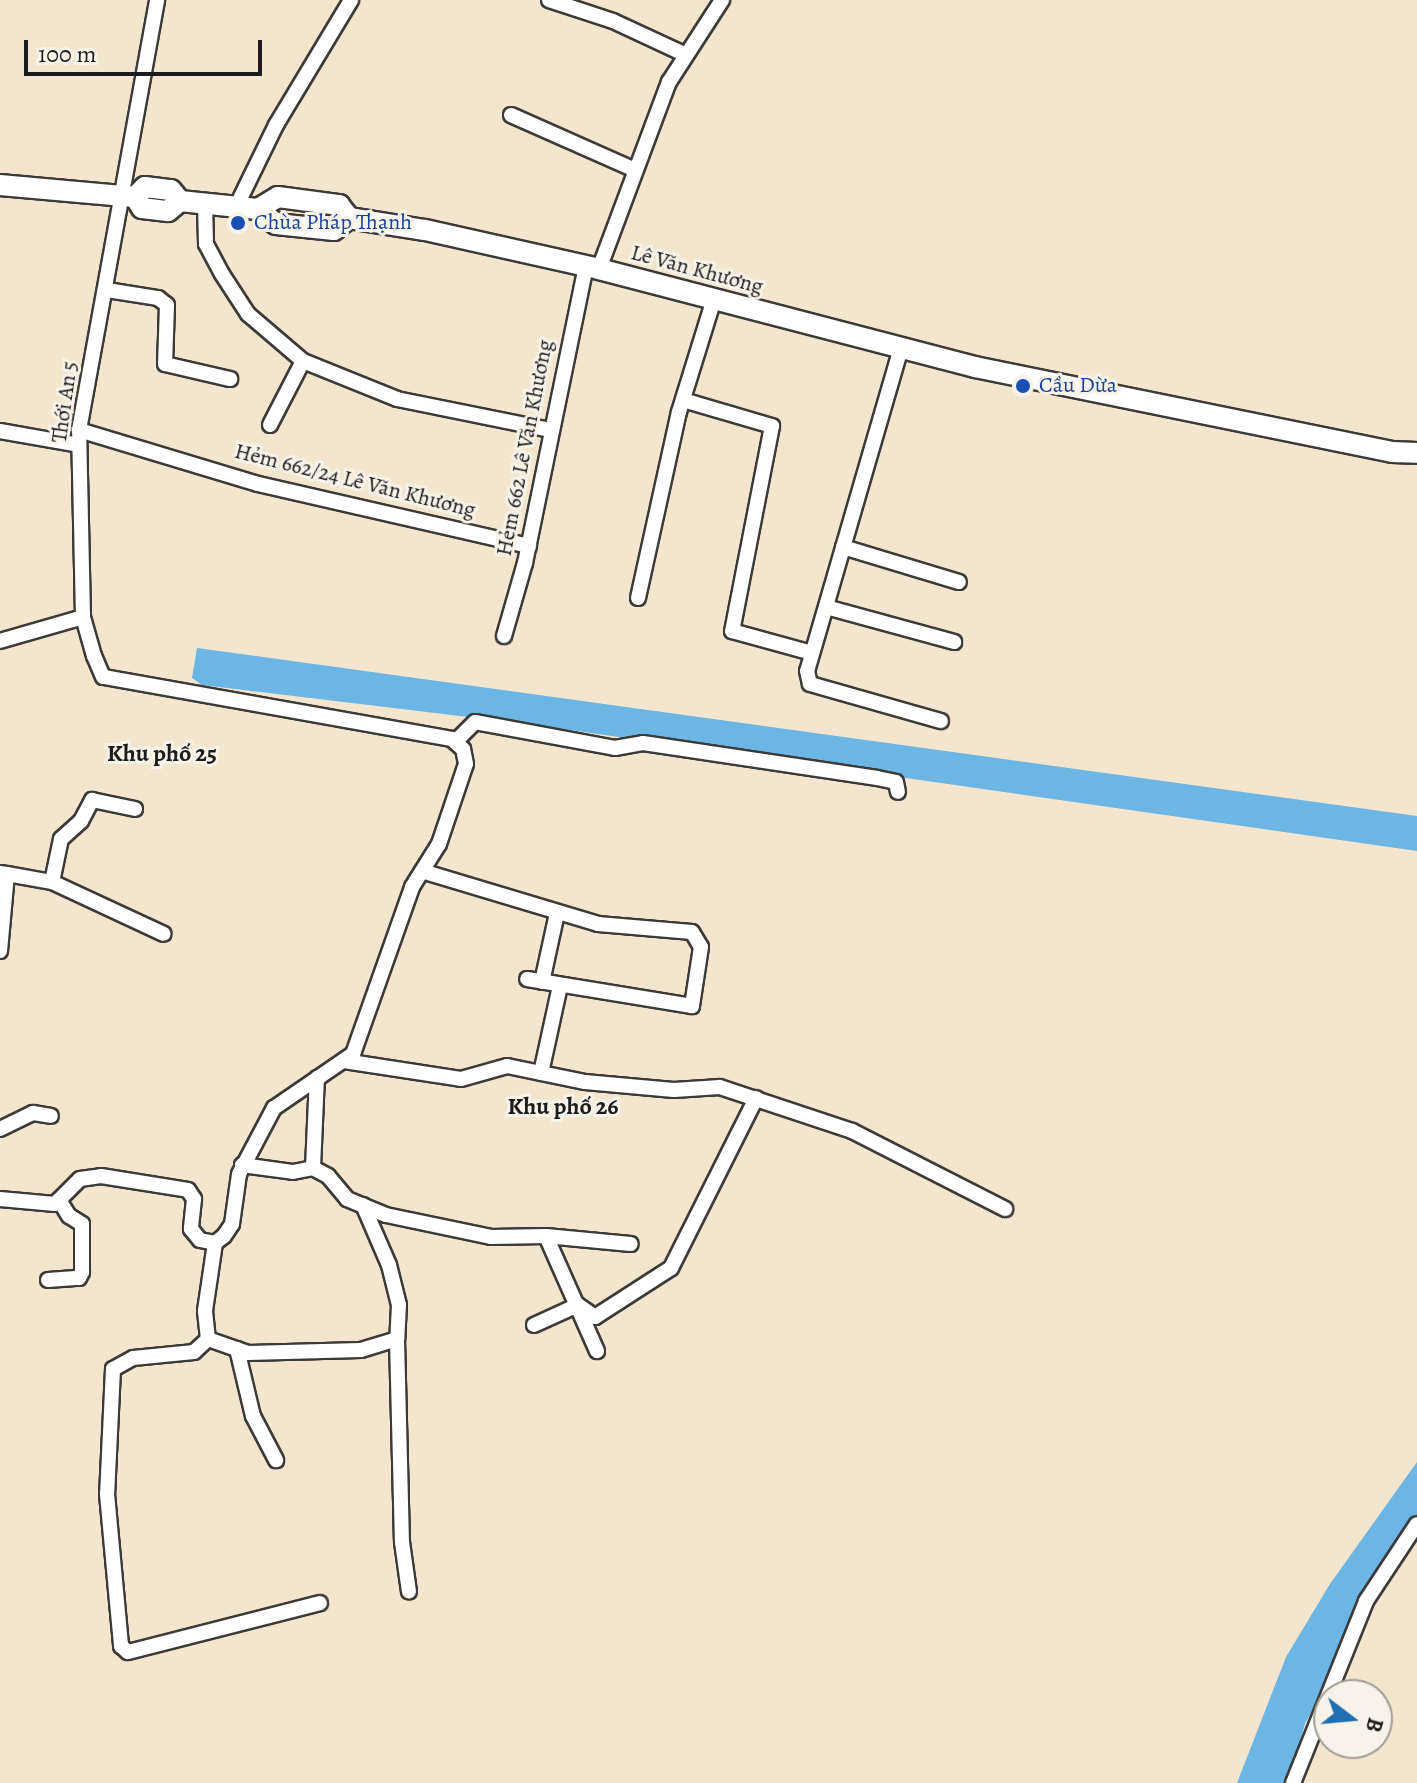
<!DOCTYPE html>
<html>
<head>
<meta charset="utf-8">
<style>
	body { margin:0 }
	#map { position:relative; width:1417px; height:1783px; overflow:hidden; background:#f4e5ce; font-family:Alegreya,serif }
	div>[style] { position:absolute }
	.water>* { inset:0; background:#6bb6e4 }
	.roads { filter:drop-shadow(2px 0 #3c3a37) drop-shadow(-2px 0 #3c3a37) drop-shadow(0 2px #3c3a37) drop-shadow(0 -2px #3c3a37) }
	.street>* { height:14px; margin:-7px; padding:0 7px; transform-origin:7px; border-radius:7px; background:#fff }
	.secondary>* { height:20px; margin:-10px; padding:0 10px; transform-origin:10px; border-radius:10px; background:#fff }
	.dots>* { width:22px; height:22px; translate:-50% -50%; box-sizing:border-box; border:4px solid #f7f3e8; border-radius:50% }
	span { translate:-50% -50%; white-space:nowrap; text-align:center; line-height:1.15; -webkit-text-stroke:6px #f7f3e8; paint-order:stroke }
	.transit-label { font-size:22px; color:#164399 }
	.left { translate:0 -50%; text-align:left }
	.street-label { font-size:22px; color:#1c1c1c }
	.neighbourhood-label { font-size:24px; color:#1c1c1c; font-weight:700 }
	.north { position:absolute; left:1313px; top:1679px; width:80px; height:80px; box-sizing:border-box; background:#f7f3e8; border:2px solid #9f9d96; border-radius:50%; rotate:106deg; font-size:22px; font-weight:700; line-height:32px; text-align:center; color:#1c1c1c }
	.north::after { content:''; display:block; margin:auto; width:28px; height:36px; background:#1f6fb2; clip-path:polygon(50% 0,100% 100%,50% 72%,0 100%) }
	.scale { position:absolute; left:24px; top:40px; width:238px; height:36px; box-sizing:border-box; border:4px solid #1c1c1c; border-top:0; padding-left:10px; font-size:24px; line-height:28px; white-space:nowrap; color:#1c1c1c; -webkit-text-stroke:6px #f7f3e8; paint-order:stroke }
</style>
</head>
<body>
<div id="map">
	<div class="water">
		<div style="clip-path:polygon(197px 648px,1417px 816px,1417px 851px,535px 725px,202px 685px,192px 678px)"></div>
		<div style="clip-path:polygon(1417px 1462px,1417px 1531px,1325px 1686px,1305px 1724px,1288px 1783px,1237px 1783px,1286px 1657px,1330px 1584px)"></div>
	</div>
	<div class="roads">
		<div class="street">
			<div style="left:549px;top:0;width:67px;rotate:18.2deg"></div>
			<div style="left:613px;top:21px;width:78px;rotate:24.9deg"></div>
			<div style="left:511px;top:115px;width:133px;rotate:23.9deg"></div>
			<div style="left:205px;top:203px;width:41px;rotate:88.6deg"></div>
			<div style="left:206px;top:244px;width:34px;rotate:62deg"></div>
			<div style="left:222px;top:274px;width:48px;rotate:57deg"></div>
			<div style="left:248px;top:314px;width:72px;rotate:40.5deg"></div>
			<div style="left:303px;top:361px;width:72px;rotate:117.3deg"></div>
			<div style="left:236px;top:207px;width:91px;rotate:-64deg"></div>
			<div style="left:276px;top:125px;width:146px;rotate:-59deg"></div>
			<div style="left:599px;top:269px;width:200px;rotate:-69.5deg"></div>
			<div style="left:669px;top:82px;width:98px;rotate:-57.1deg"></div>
			<div style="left:107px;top:290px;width:52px;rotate:8.9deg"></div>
			<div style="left:158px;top:298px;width:11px;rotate:38deg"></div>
			<div style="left:167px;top:305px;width:59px;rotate:91.9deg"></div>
			<div style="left:165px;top:364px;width:67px;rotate:13deg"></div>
			<div style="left:901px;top:348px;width:336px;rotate:106.2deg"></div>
			<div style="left:807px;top:671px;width:13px;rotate:77deg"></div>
			<div style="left:810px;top:684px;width:136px;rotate:15.8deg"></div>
			<div style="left:303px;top:361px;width:101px;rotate:22deg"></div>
			<div style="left:397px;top:399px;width:157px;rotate:11.4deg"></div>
			<div style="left:683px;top:400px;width:93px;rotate:16.3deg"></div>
			<div style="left:772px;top:426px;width:209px;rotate:101deg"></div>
			<div style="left:732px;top:631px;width:83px;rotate:15.4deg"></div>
			<div style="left:79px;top:430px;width:187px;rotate:16.8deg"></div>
			<div style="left:258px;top:484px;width:278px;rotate:12.9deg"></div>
			<div style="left:0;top:431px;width:80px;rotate:10deg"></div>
			<div style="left:843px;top:547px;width:121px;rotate:16.8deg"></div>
			<div style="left:638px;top:598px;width:190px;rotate:-77.6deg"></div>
			<div style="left:679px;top:412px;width:118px;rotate:-72.8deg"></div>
			<div style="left:826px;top:607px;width:133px;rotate:15.3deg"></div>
			<div style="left:504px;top:636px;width:76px;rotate:-74deg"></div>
			<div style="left:525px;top:563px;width:302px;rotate:-78.4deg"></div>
			<div style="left:0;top:641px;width:86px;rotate:-16.1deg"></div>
			<div style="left:455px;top:742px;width:28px;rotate:-45deg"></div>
			<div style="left:475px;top:722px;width:142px;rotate:10.5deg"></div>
			<div style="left:615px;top:748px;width:28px;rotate:-10deg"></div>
			<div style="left:643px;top:743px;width:237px;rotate:8.5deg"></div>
			<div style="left:877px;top:778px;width:19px;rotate:12deg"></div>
			<div style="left:896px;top:782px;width:10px;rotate:79deg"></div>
			<div style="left:425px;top:872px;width:181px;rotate:16.7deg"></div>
			<div style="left:598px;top:924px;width:94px;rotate:4.9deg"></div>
			<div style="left:692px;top:932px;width:17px;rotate:59deg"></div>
			<div style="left:701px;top:947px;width:60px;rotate:98.7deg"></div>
			<div style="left:692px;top:1006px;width:167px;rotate:-170.7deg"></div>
			<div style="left:7px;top:874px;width:46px;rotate:10.1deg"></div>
			<div style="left:52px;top:882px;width:123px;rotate:24.9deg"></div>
			<div style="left:52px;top:882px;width:44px;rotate:-78.2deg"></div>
			<div style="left:61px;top:839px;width:27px;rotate:-42deg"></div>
			<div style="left:81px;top:821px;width:24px;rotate:-62deg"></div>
			<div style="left:92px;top:800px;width:44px;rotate:11.8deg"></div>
			<div style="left:0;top:951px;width:77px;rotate:-84.8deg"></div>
			<div style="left:7px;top:874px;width:7px;rotate:-172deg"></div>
			<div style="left:542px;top:982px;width:71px;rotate:-77.7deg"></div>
			<div style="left:344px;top:1061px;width:118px;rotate:8.7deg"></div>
			<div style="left:461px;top:1079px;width:48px;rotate:-15.8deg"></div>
			<div style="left:507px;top:1066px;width:80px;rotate:11.6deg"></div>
			<div style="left:585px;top:1082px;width:89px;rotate:5.1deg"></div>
			<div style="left:674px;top:1090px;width:46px;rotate:-3.7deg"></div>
			<div style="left:720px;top:1087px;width:139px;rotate:18.4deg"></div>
			<div style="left:852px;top:1131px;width:172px;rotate:27deg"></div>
			<div style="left:541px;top:1073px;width:89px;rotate:-77.7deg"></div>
			<div style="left:0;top:1129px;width:37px;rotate:-26deg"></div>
			<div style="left:33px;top:1113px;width:18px;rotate:9deg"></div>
			<div style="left:242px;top:1165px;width:51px;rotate:7.8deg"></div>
			<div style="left:293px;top:1172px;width:20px;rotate:-11deg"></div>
			<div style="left:313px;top:1168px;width:90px;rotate:-87.5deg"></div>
			<div style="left:313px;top:1168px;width:17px;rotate:28deg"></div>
			<div style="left:328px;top:1176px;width:30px;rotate:50deg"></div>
			<div style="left:347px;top:1199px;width:42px;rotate:22.3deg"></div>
			<div style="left:386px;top:1215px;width:107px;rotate:11.8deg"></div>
			<div style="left:491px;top:1237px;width:55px;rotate:-1deg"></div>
			<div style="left:546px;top:1236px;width:126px;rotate:66.1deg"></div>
			<div style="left:0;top:1199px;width:55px;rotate:5.2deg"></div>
			<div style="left:55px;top:1204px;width:35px;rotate:-45deg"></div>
			<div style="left:80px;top:1179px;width:21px;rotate:-8deg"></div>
			<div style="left:101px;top:1176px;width:88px;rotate:9.1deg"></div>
			<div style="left:188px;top:1190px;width:11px;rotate:56deg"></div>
			<div style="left:194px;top:1199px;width:30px;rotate:96deg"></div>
			<div style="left:191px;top:1229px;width:14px;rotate:51deg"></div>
			<div style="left:200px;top:1240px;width:15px;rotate:11deg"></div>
			<div style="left:215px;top:1243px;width:11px;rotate:-38deg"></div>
			<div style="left:224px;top:1236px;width:14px;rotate:-56deg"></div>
			<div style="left:232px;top:1224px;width:50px;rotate:-82deg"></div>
			<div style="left:239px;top:1174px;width:75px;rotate:-62.1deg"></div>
			<div style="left:274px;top:1108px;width:96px;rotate:-34.4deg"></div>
			<div style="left:353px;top:1054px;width:177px;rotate:-70.5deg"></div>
			<div style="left:412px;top:887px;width:51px;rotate:-57.9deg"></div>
			<div style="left:439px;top:844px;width:84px;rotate:-71.4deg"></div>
			<div style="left:466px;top:764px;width:15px;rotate:-101deg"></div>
			<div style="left:463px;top:749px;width:15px;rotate:-138deg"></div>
			<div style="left:452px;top:739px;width:354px;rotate:-169.9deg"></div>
			<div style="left:103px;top:677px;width:23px;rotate:-113deg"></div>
			<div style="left:94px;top:656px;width:41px;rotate:-105.8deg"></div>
			<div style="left:83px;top:617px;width:187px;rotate:-91.2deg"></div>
			<div style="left:79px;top:430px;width:437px;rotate:-79.7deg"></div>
			<div style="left:363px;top:1205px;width:65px;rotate:66.6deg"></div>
			<div style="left:389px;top:1265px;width:41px;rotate:76deg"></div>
			<div style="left:399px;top:1305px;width:34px;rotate:93deg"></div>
			<div style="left:546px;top:1236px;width:85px;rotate:5.4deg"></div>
			<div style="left:215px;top:1243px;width:69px;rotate:98.4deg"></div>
			<div style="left:205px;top:1311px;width:28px;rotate:84deg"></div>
			<div style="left:208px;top:1339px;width:19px;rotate:137deg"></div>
			<div style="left:194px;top:1352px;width:61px;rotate:174.4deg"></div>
			<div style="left:133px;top:1358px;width:23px;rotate:151deg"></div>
			<div style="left:113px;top:1369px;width:125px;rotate:92.7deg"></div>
			<div style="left:107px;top:1494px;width:153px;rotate:84.7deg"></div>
			<div style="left:121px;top:1646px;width:9px;rotate:41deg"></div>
			<div style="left:128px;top:1652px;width:198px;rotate:-14.3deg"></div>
			<div style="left:48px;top:1280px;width:31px;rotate:-4deg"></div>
			<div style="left:79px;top:1278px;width:7px;rotate:-63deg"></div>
			<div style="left:82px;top:1272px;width:48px;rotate:-90deg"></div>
			<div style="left:82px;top:1224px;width:15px;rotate:-148deg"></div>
			<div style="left:69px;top:1216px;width:19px;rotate:-122deg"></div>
			<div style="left:534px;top:1325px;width:48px;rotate:-24.4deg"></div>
			<div style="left:578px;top:1305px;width:21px;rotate:35deg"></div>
			<div style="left:595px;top:1317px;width:90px;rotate:-32.8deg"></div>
			<div style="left:671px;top:1268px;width:190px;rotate:-63.4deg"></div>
			<div style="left:208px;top:1339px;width:42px;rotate:19.3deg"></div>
			<div style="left:248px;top:1353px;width:113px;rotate:-1.5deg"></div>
			<div style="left:361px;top:1350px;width:38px;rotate:-17deg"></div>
			<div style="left:397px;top:1339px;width:203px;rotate:88.6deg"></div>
			<div style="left:402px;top:1542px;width:50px;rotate:82deg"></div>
			<div style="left:237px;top:1349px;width:69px;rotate:76.6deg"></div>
			<div style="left:253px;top:1416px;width:50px;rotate:62.4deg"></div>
			<div style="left:1293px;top:1783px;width:196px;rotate:-68.1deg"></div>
			<div style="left:1366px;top:1601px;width:92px;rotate:-56.5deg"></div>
		</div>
		<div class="secondary">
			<div style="left:0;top:185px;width:136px;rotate:5.1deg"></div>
			<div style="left:135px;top:197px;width:13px;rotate:58deg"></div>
			<div style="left:142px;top:208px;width:26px;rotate:7deg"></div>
			<div style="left:168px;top:211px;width:16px;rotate:-40deg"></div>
			<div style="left:180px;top:201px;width:78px;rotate:5.9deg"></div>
			<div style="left:258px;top:209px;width:23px;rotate:40deg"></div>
			<div style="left:276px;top:224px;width:58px;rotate:5.9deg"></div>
			<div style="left:334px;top:230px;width:19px;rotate:-39deg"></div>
			<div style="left:349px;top:218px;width:77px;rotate:9deg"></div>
			<div style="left:425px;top:230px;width:178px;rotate:12.6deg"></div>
			<div style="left:599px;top:269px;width:389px;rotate:14.6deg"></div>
			<div style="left:975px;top:367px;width:426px;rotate:11.5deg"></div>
			<div style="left:1392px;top:452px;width:25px;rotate:2deg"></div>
			<div style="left:135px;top:197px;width:14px;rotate:-45deg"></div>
			<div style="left:145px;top:187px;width:26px;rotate:7deg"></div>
			<div style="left:171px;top:190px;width:14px;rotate:51deg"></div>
			<div style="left:258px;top:209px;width:23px;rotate:-31deg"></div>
			<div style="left:278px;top:197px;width:62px;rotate:7.5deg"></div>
			<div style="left:339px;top:205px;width:16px;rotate:52deg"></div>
		</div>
	</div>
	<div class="dots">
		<div style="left:238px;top:223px;background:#1a4fb4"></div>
		<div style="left:1023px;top:386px;background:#1a4fb4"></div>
	</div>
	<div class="transit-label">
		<span class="left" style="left:254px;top:223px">Chùa Pháp Thạnh</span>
		<span class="left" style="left:1039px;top:386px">Cầu Dừa</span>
	</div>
	<div class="street-label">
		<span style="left:697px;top:270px;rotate:15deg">Lê Văn Khương</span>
		<span style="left:65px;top:402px;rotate:-82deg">Thới An 5</span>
		<span style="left:525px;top:448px;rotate:-79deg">Hẻm 662 Lê Văn Khương</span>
		<span style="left:355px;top:481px;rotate:14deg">Hẻm 662/24 Lê Văn Khương</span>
	</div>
	<div class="neighbourhood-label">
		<span style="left:162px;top:754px">Khu phố 25</span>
		<span style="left:563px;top:1107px">Khu phố 26</span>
	</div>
	<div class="north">B</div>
	<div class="scale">100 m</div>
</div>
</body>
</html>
